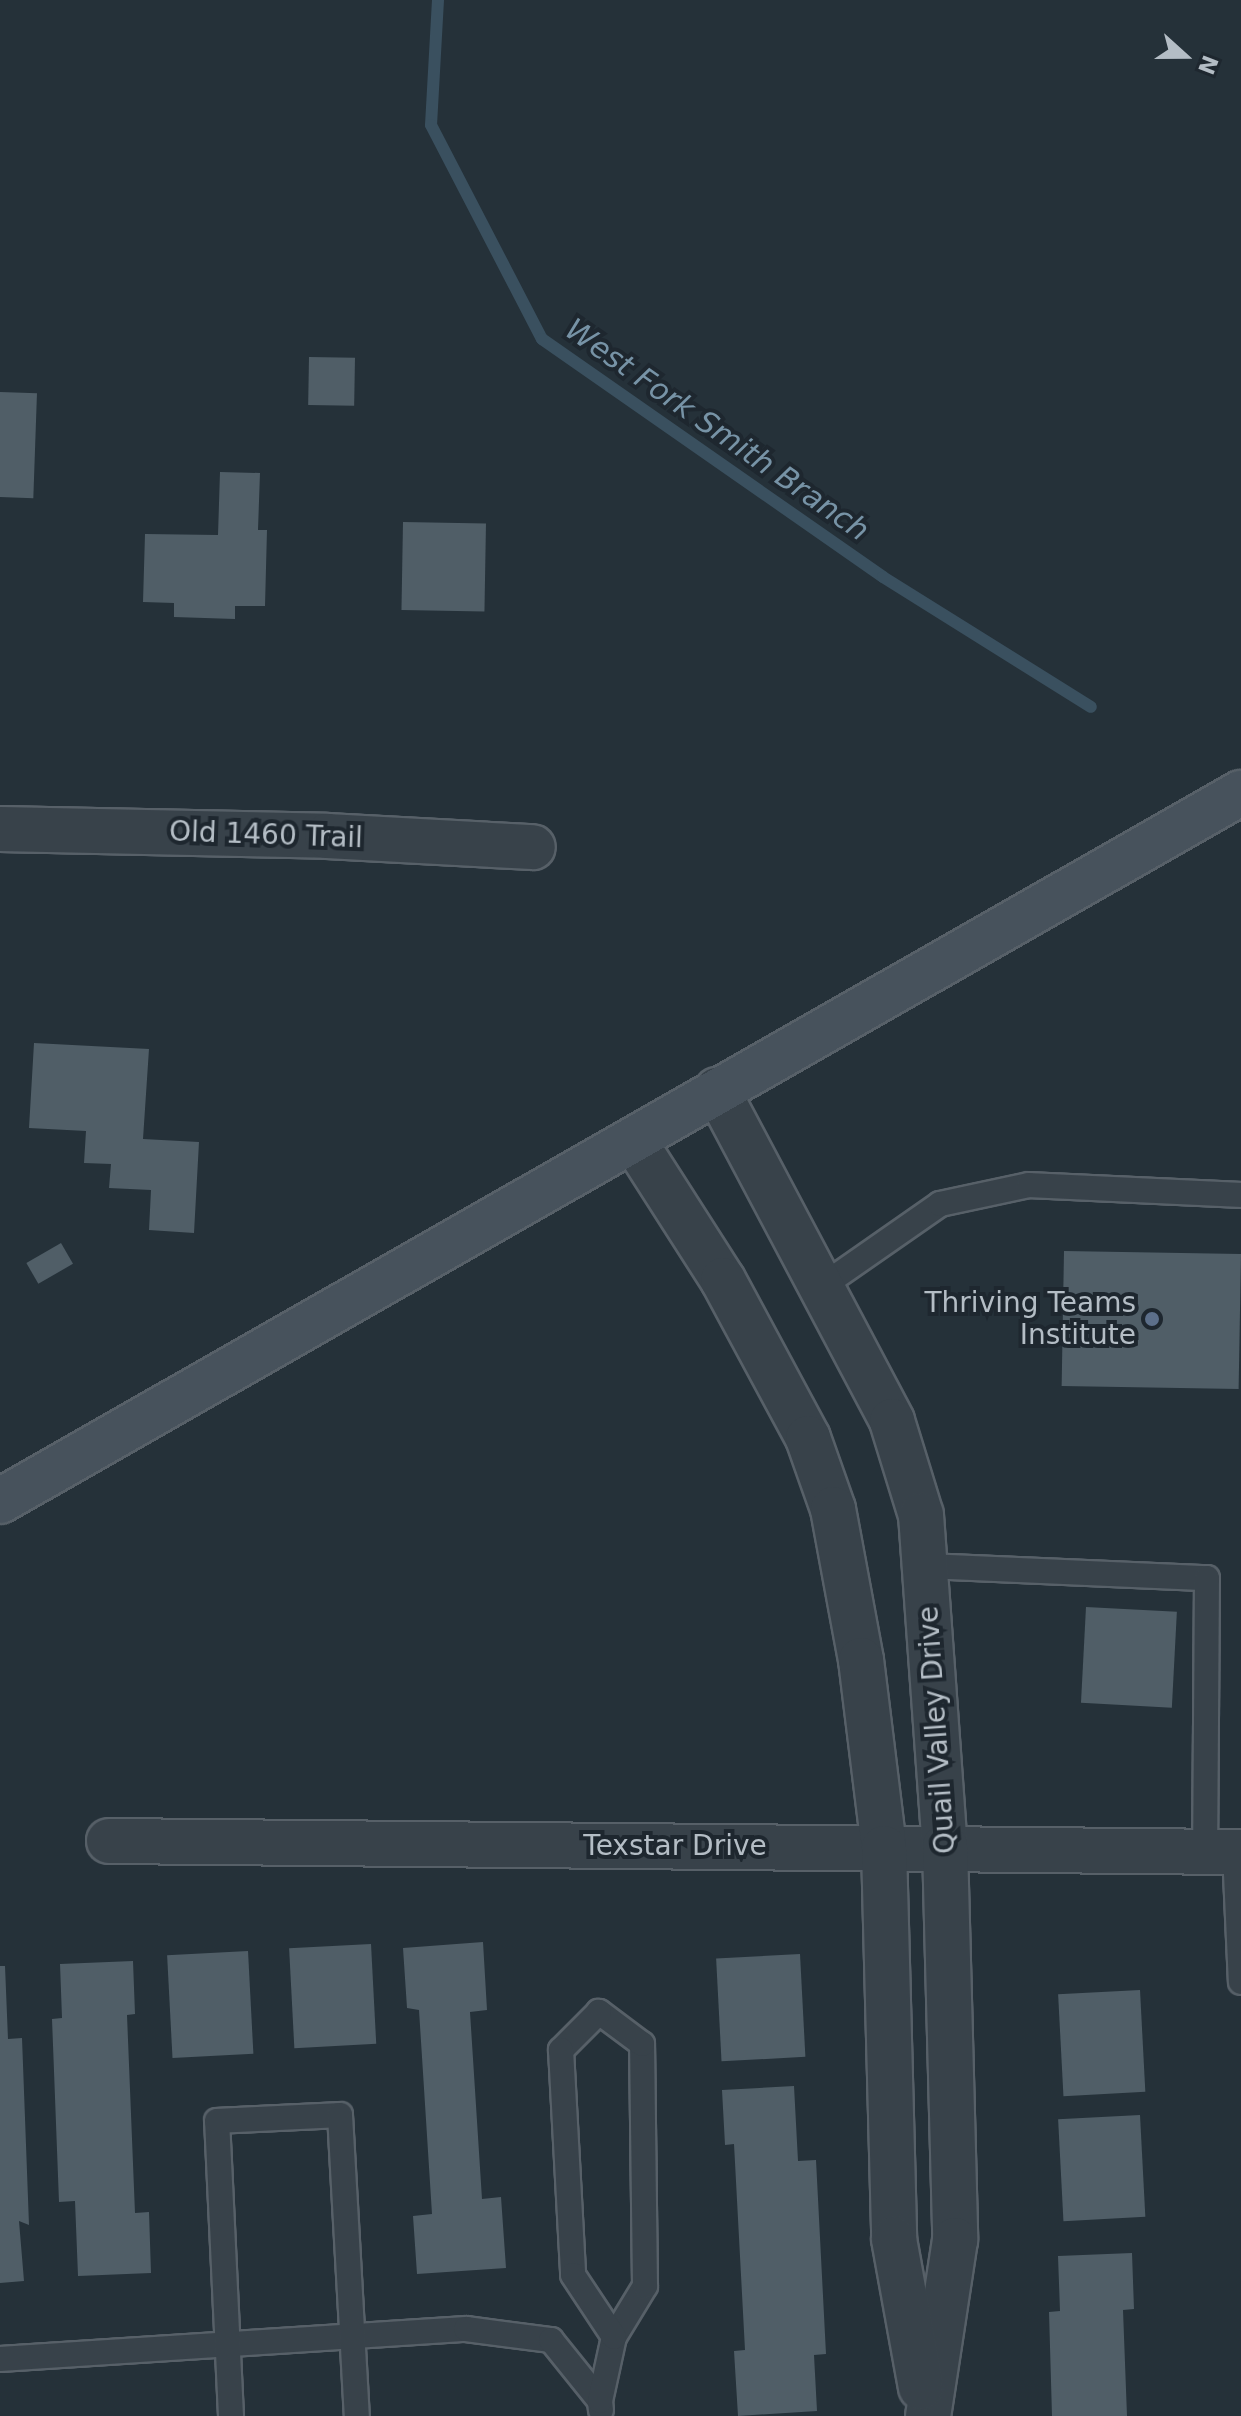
<!DOCTYPE html>
<html>
<head>
<meta charset="utf-8">
<style>
	body { margin:0 }
	#map { position:relative; width:1241px; height:2416px; overflow:hidden; background:#253139; font-family:"DejaVu Sans",sans-serif }
	div>[style] { position:absolute }
	.stream>* { height:12px; margin:-6px; padding:0 6px; transform-origin:6px; border-radius:6px; background:#3a505f }
	.building>* { inset:0; background:#505e67; transform-origin:0 0 }
	.roads { filter:drop-shadow(2px 0 #576068) drop-shadow(-2px 0 #576068) drop-shadow(0 2px #576068) drop-shadow(0 -2px #576068) }
	.service>* { height:24px; margin:-12px; padding:0 12px; transform-origin:12px; border-radius:12px; background:#38424a }
	.minor>* { height:44px; margin:-22px; padding:0 22px; transform-origin:22px; border-radius:22px; background:#38424a }
	.tertiary>* { height:44px; margin:-22px; padding:0 22px; transform-origin:22px; border-radius:22px; background:#38424a }
	.secondary>* { height:44px; margin:-22px; padding:0 22px; transform-origin:22px; border-radius:22px; background:#47525c }
	.dots>* { width:22px; height:22px; translate:-50% -50%; box-sizing:border-box; border:4px solid #1e272f; border-radius:50% }
	span { translate:-50% -50%; white-space:nowrap; text-align:center; line-height:1.15; -webkit-text-stroke:8px #1e272f; paint-order:stroke }
	.street-label { font-size:28px; color:#b4bdc5 }
	.poi-label { font-size:28px; color:#b4bdc5 }
	.right { translate:-100% -50%; text-align:right }
	.water-label { font-size:30px; color:#7793a6; font-style:italic }
	.north { position:absolute; left:1145px; top:16px; width:80px; height:80px; -webkit-text-stroke:6px #1e272f; paint-order:stroke; rotate:111deg; font-size:22px; font-weight:700; line-height:32px; text-align:center; color:#b4bdc5 }
	.north::after { content:''; display:block; margin:auto; width:28px; height:36px; background:#b4bdc5; clip-path:polygon(50% 0,100% 100%,50% 72%,0 100%) }
</style>
</head>
<body>
<div id="map">
	<div class="stream">
		<div style="left:438px;top:0;width:125px;rotate:93.2deg"></div>
		<div style="left:431px;top:125px;width:241px;rotate:62.6deg"></div>
		<div style="left:542px;top:339px;width:416px;rotate:34.9deg"></div>
		<div style="left:883px;top:577px;width:245px;rotate:32deg"></div>
	</div>
	<div class="building">
		<div style="left:309px;top:357px;width:46px;height:48px;rotate:1deg"></div>
		<div style="left:0;top:392px;width:37px;height:105px;rotate:2deg"></div>
		<div style="clip-path:polygon(220px 472px,260px 473px,258px 530px,267px 530px,265px 606px,235px 606px,235px 619px,174px 617px,174px 603px,143px 602px,145px 534px,218px 535px)"></div>
		<div style="left:403px;top:522px;width:83px;height:88px;rotate:1deg"></div>
		<div style="clip-path:polygon(34px 1043px,149px 1049px,143px 1139px,199px 1142px,194px 1233px,149px 1230px,151px 1190px,109px 1188px,111px 1164px,84px 1163px,86px 1131px,29px 1128px)"></div>
		<div style="left:61px;top:1243px;width:24px;height:40px;rotate:60deg"></div>
		<div style="left:1064px;top:1251px;width:177px;height:135px;rotate:1deg"></div>
		<div style="left:1086px;top:1607px;width:91px;height:96px;rotate:3deg"></div>
		<div style="clip-path:polygon(483px 1942px,487px 2010px,470px 2012px,482px 2199px,501px 2197px,506px 2268px,417px 2274px,413px 2216px,432px 2214px,419px 2010px,407px 2008px,403px 1948px)"></div>
		<div style="left:371px;top:1944px;width:100px;height:82px;rotate:87deg"></div>
		<div style="left:248px;top:1951px;width:103px;height:81px;rotate:87deg"></div>
		<div style="left:800px;top:1954px;width:103px;height:84px;rotate:87deg"></div>
		<div style="clip-path:polygon(133px 1961px,135px 2014px,127px 2015px,135px 2213px,149px 2212px,151px 2273px,78px 2276px,75px 2201px,59px 2202px,52px 2019px,62px 2018px,60px 1964px)"></div>
		<div style="clip-path:polygon(0 1966px,5px 1966px,8px 2039px,22px 2038px,29px 2225px,19px 2221px,24px 2281px,0 2283px)"></div>
		<div style="left:1140px;top:1990px;width:102px;height:82px;rotate:87deg"></div>
		<div style="clip-path:polygon(794px 2086px,798px 2161px,816px 2160px,826px 2354px,814px 2355px,817px 2411px,738px 2416px,734px 2351px,745px 2350px,734px 2144px,725px 2145px,722px 2090px)"></div>
		<div style="left:1140px;top:2115px;width:102px;height:82px;rotate:87deg"></div>
		<div style="clip-path:polygon(1132px 2253px,1134px 2309px,1123px 2310px,1127px 2416px,1052px 2416px,1049px 2312px,1060px 2311px,1058px 2256px)"></div>
	</div>
	<div class="roads">
		<div class="service">
			<div style="left:821px;top:1287px;width:145px;rotate:-34.9deg"></div>
			<div style="left:940px;top:1204px;width:91px;rotate:-12.1deg"></div>
			<div style="left:1029px;top:1185px;width:212px;rotate:2.7deg"></div>
			<div style="left:927px;top:1566px;width:280px;rotate:2.5deg"></div>
			<div style="left:1207px;top:1578px;width:273px;rotate:90.4deg"></div>
			<div style="left:1235px;top:1852px;width:130px;rotate:87.4deg"></div>
			<div style="left:0;top:2359px;width:467px;rotate:-3.7deg"></div>
			<div style="left:466px;top:2329px;width:86px;rotate:7.4deg"></div>
			<div style="left:551px;top:2340px;width:78px;rotate:51.2deg"></div>
			<div style="left:600px;top:2401px;width:9px;rotate:84deg"></div>
			<div style="left:600px;top:2401px;width:66px;rotate:-77.7deg"></div>
			<div style="left:614px;top:2337px;width:60px;rotate:-58.7deg"></div>
			<div style="left:645px;top:2286px;width:242px;rotate:-90.7deg"></div>
			<div style="left:642px;top:2044px;width:54px;rotate:-143.3deg"></div>
			<div style="left:599px;top:2012px;width:54px;rotate:135deg"></div>
			<div style="left:561px;top:2050px;width:225px;rotate:86.9deg"></div>
			<div style="left:573px;top:2275px;width:74px;rotate:56.5deg"></div>
			<div style="left:231px;top:2416px;width:295px;rotate:-92.7deg"></div>
			<div style="left:217px;top:2121px;width:123px;rotate:-2.8deg"></div>
			<div style="left:340px;top:2115px;width:301px;rotate:86.8deg"></div>
		</div>
		<div class="minor">
			<div style="left:0;top:829px;width:327px;rotate:1.2deg"></div>
			<div style="left:327px;top:836px;width:206px;rotate:3.1deg"></div>
			<div style="left:109px;top:1841px;width:1132px;rotate:0.56deg"></div>
		</div>
		<div class="tertiary">
			<div style="left:717px;top:1090px;width:374px;rotate:62.1deg"></div>
			<div style="left:892px;top:1421px;width:98px;rotate:72.9deg"></div>
			<div style="left:921px;top:1515px;width:332px;rotate:85.9deg"></div>
			<div style="left:945px;top:1846px;width:394px;rotate:88.5deg"></div>
			<div style="left:955px;top:2240px;width:178px;rotate:98.7deg"></div>
			<div style="left:634px;top:1141px;width:165px;rotate:57.4deg"></div>
			<div style="left:723px;top:1280px;width:179px;rotate:61.7deg"></div>
			<div style="left:808px;top:1438px;width:75px;rotate:70.6deg"></div>
			<div style="left:833px;top:1509px;width:154px;rotate:79.5deg"></div>
			<div style="left:861px;top:1660px;width:189px;rotate:83deg"></div>
			<div style="left:884px;top:1848px;width:391px;rotate:88.5deg"></div>
			<div style="left:894px;top:2239px;width:151px;rotate:79.7deg"></div>
		</div>
		<div class="secondary">
			<div style="left:0;top:1501px;width:1429px;rotate:-29.71deg"></div>
		</div>
	</div>
	<div class="dots">
		<div style="left:1152px;top:1319px;background:#5c6f8a"></div>
	</div>
	<div class="street-label">
		<span style="left:266px;top:835px;rotate:2deg">Old 1460 Trail</span>
		<span style="left:937px;top:1730px;rotate:-94deg">Quail Valley Drive</span>
		<span style="left:675px;top:1846px">Texstar Drive</span>
	</div>
	<div class="poi-label">
		<span class="right" style="left:1136px;top:1319px">Thriving Teams<br>Institute</span>
	</div>
	<div class="water-label">
		<span style="left:717px;top:430px;rotate:35deg">West Fork Smith Branch</span>
	</div>
	<div class="north">N</div>
</div>
</body>
</html>
